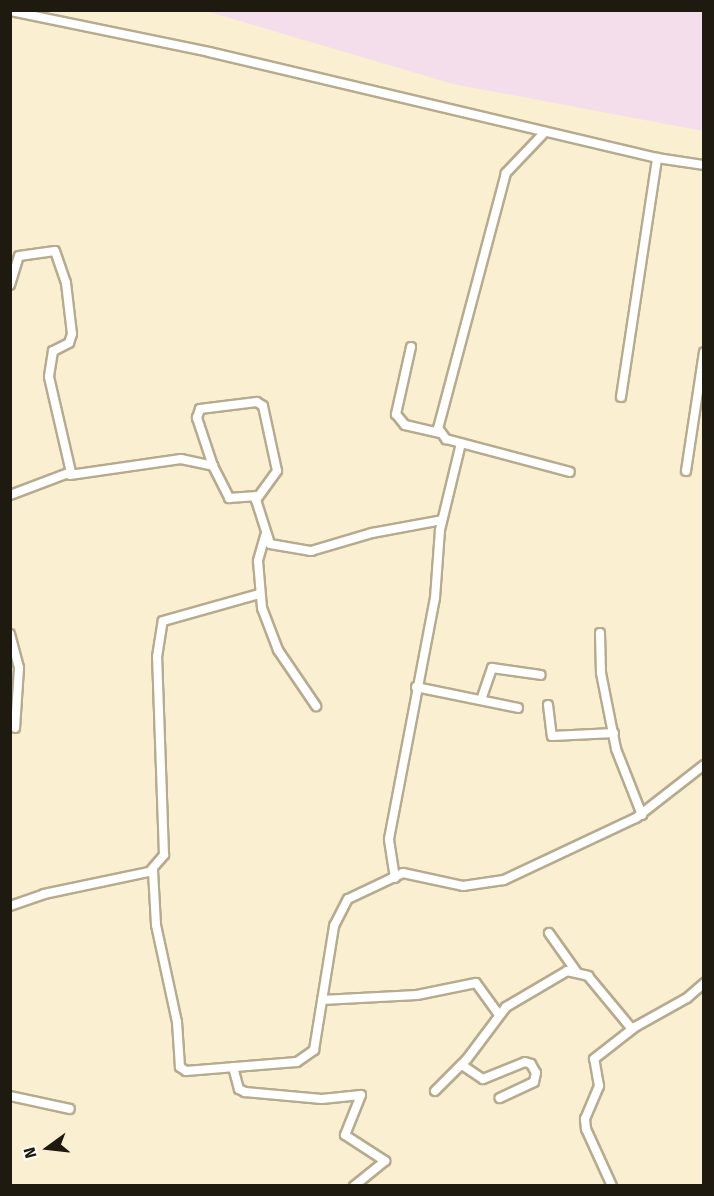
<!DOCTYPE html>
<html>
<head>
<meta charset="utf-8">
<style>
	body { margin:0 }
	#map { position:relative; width:714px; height:1196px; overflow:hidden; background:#faefd0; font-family:"Fira Sans",sans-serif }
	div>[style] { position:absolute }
	.industrial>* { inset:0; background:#f5deeb }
	.roads { filter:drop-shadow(2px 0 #b6ab8e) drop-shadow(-2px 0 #b6ab8e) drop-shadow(0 2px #b6ab8e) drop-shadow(0 -2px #b6ab8e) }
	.street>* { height:8px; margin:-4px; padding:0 4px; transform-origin:4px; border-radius:4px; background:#fff }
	span { translate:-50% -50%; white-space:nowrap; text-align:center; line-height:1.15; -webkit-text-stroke:5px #fffdf6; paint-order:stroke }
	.frame { position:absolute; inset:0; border:12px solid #1e1a0f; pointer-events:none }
	.north { position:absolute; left:18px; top:1118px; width:60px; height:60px; -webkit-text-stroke:4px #fffdf6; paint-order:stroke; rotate:255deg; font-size:16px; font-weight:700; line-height:24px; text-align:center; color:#1e1a0f }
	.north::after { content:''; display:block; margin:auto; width:21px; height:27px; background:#1e1a0f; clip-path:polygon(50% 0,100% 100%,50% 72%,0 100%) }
</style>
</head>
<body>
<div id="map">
	<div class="industrial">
		<div style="clip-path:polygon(206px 11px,703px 11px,703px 131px,453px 84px)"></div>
	</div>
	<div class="roads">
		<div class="street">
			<div style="left:10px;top:11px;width:203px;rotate:11.6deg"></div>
			<div style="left:209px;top:52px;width:460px;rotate:13.3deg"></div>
			<div style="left:657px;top:158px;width:48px;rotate:8.5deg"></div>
			<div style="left:545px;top:132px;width:57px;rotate:133.6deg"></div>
			<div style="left:506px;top:173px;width:264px;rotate:104.9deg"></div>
			<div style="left:438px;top:428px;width:14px;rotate:54deg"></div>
			<div style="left:446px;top:439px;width:128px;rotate:14.9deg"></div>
			<div style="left:10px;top:285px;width:30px;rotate:-73deg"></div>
			<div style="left:19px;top:256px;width:36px;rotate:-8deg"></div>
			<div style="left:55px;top:251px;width:34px;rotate:71deg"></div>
			<div style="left:66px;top:283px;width:51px;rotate:83.3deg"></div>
			<div style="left:72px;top:334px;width:9px;rotate:108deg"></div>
			<div style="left:69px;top:343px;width:18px;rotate:153deg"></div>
			<div style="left:53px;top:351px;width:26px;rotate:99deg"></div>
			<div style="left:49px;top:377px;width:98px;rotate:77deg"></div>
			<div style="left:71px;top:472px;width:65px;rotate:159.3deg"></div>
			<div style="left:411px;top:347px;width:69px;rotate:102.6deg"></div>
			<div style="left:396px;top:414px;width:14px;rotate:51deg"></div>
			<div style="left:405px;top:425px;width:35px;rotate:13deg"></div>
			<div style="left:621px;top:397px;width:242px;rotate:-81.4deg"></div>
			<div style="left:213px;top:466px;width:51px;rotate:-108.4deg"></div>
			<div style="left:197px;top:418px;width:9px;rotate:-72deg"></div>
			<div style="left:200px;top:409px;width:57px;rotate:-7deg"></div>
			<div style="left:257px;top:402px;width:7px;rotate:34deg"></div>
			<div style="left:263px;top:406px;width:66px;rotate:77.8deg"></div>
			<div style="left:277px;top:471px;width:36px;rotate:126deg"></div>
			<div style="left:256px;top:500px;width:46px;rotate:72.3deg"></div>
			<div style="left:270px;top:544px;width:42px;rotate:9.7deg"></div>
			<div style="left:311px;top:551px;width:64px;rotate:-16.4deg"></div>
			<div style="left:372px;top:533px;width:71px;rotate:-10.5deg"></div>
			<div style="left:686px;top:471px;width:120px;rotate:-81.4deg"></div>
			<div style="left:70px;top:475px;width:112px;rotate:-8.2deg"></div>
			<div style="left:181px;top:459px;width:33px;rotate:12deg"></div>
			<div style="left:213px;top:466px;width:36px;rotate:63deg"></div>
			<div style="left:229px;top:498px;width:28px;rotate:-4deg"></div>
			<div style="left:265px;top:536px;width:26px;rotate:106deg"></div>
			<div style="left:258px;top:561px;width:47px;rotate:85.1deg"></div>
			<div style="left:262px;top:608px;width:45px;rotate:69.1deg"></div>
			<div style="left:278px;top:650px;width:68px;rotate:55.8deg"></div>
			<div style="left:600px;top:633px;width:40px;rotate:88.6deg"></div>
			<div style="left:601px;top:673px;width:77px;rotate:78.8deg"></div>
			<div style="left:616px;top:749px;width:71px;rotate:68.5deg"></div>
			<div style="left:10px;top:634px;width:35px;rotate:75deg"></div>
			<div style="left:19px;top:668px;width:60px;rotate:93.8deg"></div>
			<div style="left:416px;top:687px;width:104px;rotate:11.6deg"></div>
			<div style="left:481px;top:700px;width:34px;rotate:-71deg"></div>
			<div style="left:492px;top:668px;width:49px;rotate:8.1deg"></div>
			<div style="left:548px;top:705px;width:31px;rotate:83deg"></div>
			<div style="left:552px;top:736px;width:62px;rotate:-2.8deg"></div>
			<div style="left:151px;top:870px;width:20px;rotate:-49deg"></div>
			<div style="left:164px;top:855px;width:198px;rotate:-92deg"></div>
			<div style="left:157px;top:657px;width:36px;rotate:-81deg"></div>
			<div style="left:163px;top:621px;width:100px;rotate:-15.7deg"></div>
			<div style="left:395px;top:878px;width:39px;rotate:-99deg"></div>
			<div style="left:389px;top:839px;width:245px;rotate:-79.2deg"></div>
			<div style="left:435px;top:598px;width:68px;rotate:-85.8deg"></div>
			<div style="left:440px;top:530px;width:89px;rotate:-76.4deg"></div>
			<div style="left:10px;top:906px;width:36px;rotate:-19deg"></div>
			<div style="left:44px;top:894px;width:111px;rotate:-11.9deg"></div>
			<div style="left:153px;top:871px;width:54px;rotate:86.8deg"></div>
			<div style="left:156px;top:925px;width:99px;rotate:77.8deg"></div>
			<div style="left:177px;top:1022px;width:45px;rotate:86.2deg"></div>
			<div style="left:180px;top:1067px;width:7px;rotate:34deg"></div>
			<div style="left:186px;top:1071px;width:111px;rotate:-4.6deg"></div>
			<div style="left:297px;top:1062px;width:21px;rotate:-35deg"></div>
			<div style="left:314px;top:1050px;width:126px;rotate:-80.8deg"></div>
			<div style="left:334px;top:926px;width:30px;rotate:-63deg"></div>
			<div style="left:348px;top:899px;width:61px;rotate:-25.3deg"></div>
			<div style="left:403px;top:873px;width:61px;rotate:12.2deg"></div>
			<div style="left:463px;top:886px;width:41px;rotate:-8.3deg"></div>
			<div style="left:504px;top:880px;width:146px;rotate:-25.2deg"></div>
			<div style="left:636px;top:818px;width:86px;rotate:-37.9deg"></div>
			<div style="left:549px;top:933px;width:47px;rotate:54.6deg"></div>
			<div style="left:322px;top:1000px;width:95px;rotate:-3deg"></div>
			<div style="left:417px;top:995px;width:60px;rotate:-11.5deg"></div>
			<div style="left:476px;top:983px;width:39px;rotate:54deg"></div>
			<div style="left:462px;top:1065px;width:25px;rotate:34deg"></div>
			<div style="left:483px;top:1079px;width:45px;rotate:-22deg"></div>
			<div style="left:525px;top:1062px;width:6px;rotate:18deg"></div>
			<div style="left:531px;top:1064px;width:10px;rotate:61deg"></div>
			<div style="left:536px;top:1073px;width:9px;rotate:103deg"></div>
			<div style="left:534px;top:1082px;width:38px;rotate:155deg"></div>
			<div style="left:233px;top:1067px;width:23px;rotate:75deg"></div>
			<div style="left:239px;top:1089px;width:7px;rotate:27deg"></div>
			<div style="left:245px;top:1092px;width:77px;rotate:5.2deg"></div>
			<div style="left:322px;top:1099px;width:39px;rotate:-6deg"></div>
			<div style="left:361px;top:1095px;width:43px;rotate:111.8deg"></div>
			<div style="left:345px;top:1135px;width:48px;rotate:33deg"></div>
			<div style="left:385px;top:1161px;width:40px;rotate:141deg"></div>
			<div style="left:435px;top:1091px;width:45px;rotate:-45deg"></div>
			<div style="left:467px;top:1059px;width:65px;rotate:-53.1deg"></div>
			<div style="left:506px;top:1007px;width:71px;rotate:-30.5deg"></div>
			<div style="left:567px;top:971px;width:22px;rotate:13deg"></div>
			<div style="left:588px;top:976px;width:69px;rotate:50.3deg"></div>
			<div style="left:10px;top:1096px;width:61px;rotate:12.2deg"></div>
			<div style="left:612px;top:1186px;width:63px;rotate:-114.5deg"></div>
			<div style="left:586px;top:1129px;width:10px;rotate:-96deg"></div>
			<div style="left:585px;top:1119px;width:36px;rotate:-67deg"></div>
			<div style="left:599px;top:1086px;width:27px;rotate:-100deg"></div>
			<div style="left:594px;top:1059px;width:52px;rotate:-38deg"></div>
			<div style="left:635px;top:1027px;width:60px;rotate:-29.1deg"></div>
			<div style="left:687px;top:998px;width:23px;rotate:-41deg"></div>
		</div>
	</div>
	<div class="frame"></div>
	<div class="north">N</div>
</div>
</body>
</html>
